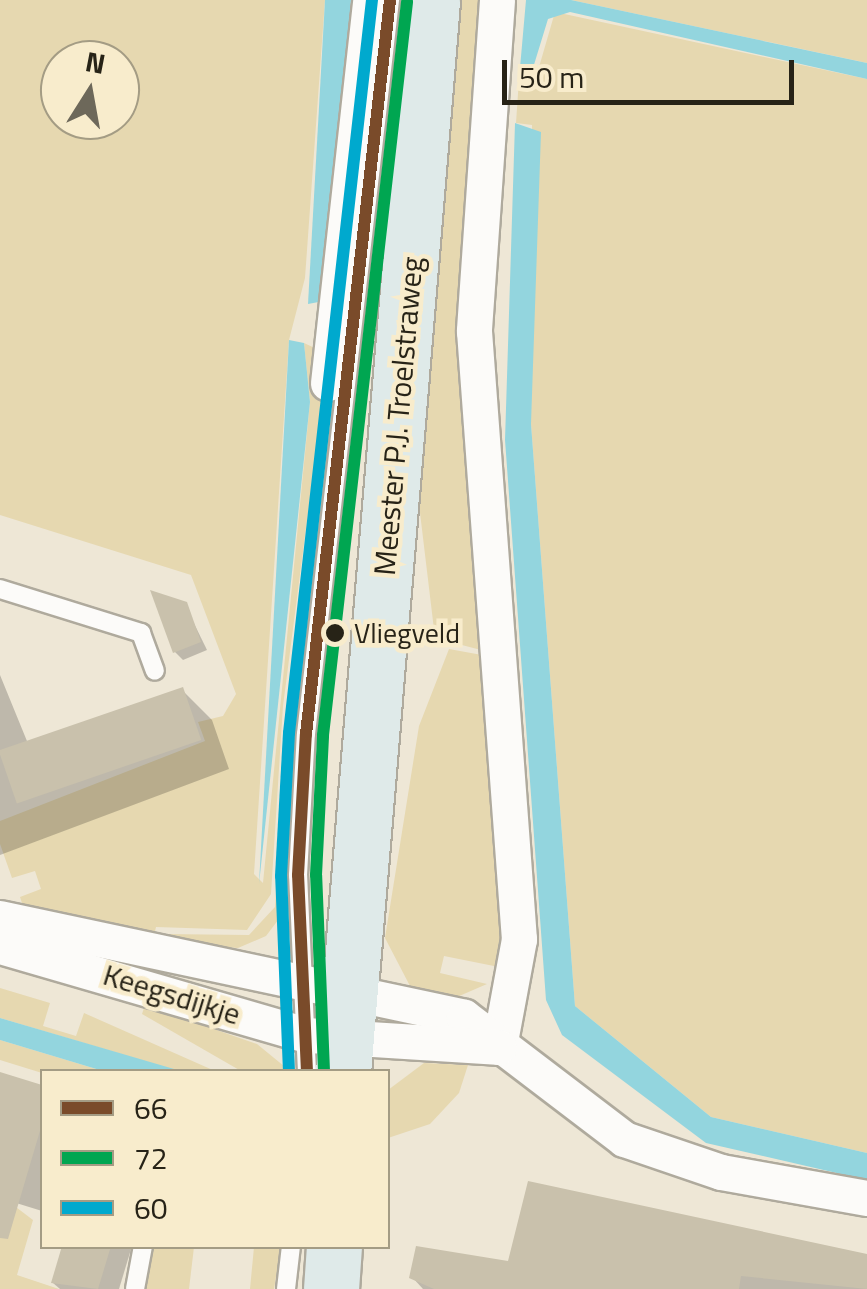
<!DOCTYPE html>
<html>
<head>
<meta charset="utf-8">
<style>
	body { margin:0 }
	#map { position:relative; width:867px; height:1289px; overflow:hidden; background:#eee7d6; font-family:"Titillium Web",sans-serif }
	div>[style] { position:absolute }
	.green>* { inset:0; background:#e6d8b0 }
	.water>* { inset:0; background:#93d5de }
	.shadow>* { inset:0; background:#0003 }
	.building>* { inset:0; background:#c9c1ac; transform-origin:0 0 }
	.roads { filter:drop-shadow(2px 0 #afaa9d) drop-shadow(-2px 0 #afaa9d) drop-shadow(0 2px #afaa9d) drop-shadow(0 -2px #afaa9d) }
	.service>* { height:18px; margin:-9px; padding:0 9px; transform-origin:9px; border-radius:9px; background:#fcfbf9 }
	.minor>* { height:35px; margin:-17.5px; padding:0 17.5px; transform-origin:17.5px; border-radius:17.5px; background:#fcfbf9 }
	.primary>* { height:55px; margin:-27.5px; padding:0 27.5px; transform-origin:27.5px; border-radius:27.5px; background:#dfeae9 }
	.bus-1>* { height:12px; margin:-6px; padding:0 6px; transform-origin:6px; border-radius:6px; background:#7a4b2a }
	.bus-2>* { height:12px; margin:-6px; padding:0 6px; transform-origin:6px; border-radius:6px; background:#00a651 }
	.bus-3>* { height:12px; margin:-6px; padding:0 6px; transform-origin:6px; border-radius:6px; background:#00a9ce }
	.dots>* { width:28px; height:28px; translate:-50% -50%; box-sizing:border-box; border:5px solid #f8eccc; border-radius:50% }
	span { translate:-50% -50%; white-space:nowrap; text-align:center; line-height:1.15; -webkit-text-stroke:9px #f8eccc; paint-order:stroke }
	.bus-label { font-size:28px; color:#272317 }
	.left { translate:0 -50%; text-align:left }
	.street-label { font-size:30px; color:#272317 }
	.legend { position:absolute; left:40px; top:1069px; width:350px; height:180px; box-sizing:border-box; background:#f8eccc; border:2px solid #a49c84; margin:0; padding:12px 18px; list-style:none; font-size:30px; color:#272317 }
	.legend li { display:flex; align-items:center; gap:20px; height:50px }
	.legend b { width:50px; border:2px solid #a49c84 }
	.north { position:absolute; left:40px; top:40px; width:100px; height:100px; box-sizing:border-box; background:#f8eccc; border:2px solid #a49c84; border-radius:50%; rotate:11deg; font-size:28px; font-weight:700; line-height:40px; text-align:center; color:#272317 }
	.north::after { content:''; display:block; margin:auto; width:35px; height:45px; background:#6d685a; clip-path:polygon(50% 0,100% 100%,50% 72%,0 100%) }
	.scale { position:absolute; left:502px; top:60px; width:292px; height:45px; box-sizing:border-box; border:5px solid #272317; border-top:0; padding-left:12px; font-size:30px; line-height:35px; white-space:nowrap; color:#272317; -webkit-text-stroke:8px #f8eccc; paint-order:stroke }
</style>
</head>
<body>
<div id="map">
	<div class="green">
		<div style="clip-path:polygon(evenodd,0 0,325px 0,305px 278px,289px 340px,254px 874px,263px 883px,310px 402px,304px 343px,319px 350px,324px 389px,283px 706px,271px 894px,247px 930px,156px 927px,153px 940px,25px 912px,20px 897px,41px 889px,35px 871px,12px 878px,0 844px,0 821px,205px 741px,198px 722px,223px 716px,236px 694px,191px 575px,0 515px,0 0,60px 60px,120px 60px,120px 120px,60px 120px,60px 60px)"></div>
		<div style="clip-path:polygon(454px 0,481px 0,458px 375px,481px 650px,435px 638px,418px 496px)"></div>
		<div style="clip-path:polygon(571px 0,867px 0,867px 63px,858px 61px)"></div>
		<div style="clip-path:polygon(555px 12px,867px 79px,867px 1153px,711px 1117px,575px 1006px,531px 424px,532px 125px,516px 123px,519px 79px,537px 74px)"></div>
		<div style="clip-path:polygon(330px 390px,338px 398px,285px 911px,266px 936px,238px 948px,162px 942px,163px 934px,249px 935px,275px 907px,289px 707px)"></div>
		<div style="clip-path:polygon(449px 649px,482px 655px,502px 951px,499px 967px,444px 956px,440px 973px,487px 984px,450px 1000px,410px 986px,385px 938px,419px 726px)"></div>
		<div style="clip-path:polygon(0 988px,50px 1003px,43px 1026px,76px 1036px,84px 1013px,215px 1071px,178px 1071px,0 1018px)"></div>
		<div style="clip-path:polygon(145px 1005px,257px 1044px,290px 1071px,241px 1071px,142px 1014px)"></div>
		<div style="clip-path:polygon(0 1040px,103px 1071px,42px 1073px,0 1060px)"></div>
		<div style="clip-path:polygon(424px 1063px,468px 1065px,459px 1093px,430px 1124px,388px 1138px,388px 1090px)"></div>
		<div style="clip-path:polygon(0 1195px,33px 1220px,17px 1275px,59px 1289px,0 1289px)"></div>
		<div style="clip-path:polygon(151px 1247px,194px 1247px,189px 1289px,145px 1289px)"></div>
		<div style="clip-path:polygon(254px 1247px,281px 1247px,274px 1289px,250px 1289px)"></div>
	</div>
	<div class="water">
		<div style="clip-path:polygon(325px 0,351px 0,329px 287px,324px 301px,308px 304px)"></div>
		<div style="clip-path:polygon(526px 0,571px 0,867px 63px,867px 79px,570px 12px,548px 19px,529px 81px,519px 79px)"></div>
		<div style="clip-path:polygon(515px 123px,541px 132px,531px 424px,575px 1006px,711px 1117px,867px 1153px,867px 1180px,706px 1143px,562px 1035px,546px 1000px,505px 440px)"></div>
		<div style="clip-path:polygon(289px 340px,304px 343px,310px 402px,259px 884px)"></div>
		<div style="clip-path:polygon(0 1018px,174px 1069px,178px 1071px,103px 1071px,0 1040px)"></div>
	</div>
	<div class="shadow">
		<div style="clip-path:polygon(185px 605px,207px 650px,183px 660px,175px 652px)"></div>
		<div style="clip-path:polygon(0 675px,29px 746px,182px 690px,212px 720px,229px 769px,0 855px)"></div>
		<div style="clip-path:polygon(0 1075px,42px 1088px,42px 1211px,0 1198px)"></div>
		<div style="clip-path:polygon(64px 1246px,132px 1246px,119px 1289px,60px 1289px,53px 1283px)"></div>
		<div style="clip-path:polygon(867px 1255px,867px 1289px,423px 1289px,412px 1277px,510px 1264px)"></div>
	</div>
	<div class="building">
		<div style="clip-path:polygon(150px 590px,187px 602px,201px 642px,173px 653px)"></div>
		<div style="left:183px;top:687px;width:56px;height:195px;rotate:71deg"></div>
		<div style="clip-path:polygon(0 1072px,42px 1085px,42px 1124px,8px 1239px,0 1238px)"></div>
		<div style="clip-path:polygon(528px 1181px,867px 1254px,867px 1289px,741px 1276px,739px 1289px,434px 1289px,409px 1278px,416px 1246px,508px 1261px)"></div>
		<div style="clip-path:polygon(62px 1246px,111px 1246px,98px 1289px,51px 1283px)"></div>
	</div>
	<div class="roads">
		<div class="service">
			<div style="left:0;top:589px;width:148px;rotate:17.3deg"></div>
			<div style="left:141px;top:633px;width:40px;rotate:69.8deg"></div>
			<div style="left:307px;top:1072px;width:197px;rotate:-92.6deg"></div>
			<div style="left:298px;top:875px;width:141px;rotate:-86.8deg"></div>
			<div style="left:306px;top:734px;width:739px;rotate:-83.47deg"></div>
			<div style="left:135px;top:1289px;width:44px;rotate:-79.5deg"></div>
			<div style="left:286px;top:1289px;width:43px;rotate:-83.4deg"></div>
		</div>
		<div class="minor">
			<div style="left:497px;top:0;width:332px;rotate:94deg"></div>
			<div style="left:474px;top:331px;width:610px;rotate:85.77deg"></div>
			<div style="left:519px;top:939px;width:110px;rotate:100.5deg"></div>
			<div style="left:328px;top:383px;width:385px;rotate:-83.7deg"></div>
			<div style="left:0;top:918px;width:474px;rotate:12deg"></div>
			<div style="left:464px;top:1017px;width:201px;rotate:37.3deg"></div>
			<div style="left:624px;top:1139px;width:102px;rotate:18.8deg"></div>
			<div style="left:721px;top:1172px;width:148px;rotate:10.1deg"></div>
			<div style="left:0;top:946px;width:320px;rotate:16.2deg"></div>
			<div style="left:307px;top:1035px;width:192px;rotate:3.6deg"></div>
		</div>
		<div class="primary">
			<div style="left:343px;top:1072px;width:1076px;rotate:-85.25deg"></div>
			<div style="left:331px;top:1289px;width:43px;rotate:-86deg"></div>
		</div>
	</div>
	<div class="bus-1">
		<div style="left:307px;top:1072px;width:197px;rotate:-92.6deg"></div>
		<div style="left:298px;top:875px;width:141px;rotate:-86.8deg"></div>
		<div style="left:306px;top:734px;width:739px;rotate:-83.47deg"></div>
	</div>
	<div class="bus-2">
		<div style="left:324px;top:1071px;width:196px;rotate:-92.3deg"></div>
		<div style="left:316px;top:875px;width:140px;rotate:-87.1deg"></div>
		<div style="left:323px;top:735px;width:738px;rotate:-83.46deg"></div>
	</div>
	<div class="bus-3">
		<div style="left:289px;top:1072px;width:196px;rotate:-92.3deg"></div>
		<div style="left:281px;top:876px;width:143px;rotate:-86.8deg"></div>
		<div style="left:289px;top:733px;width:738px;rotate:-83.54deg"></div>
	</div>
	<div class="dots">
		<div style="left:335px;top:633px;background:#272317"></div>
	</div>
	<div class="bus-label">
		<span class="left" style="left:354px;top:633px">Vliegveld</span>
	</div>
	<div class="street-label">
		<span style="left:398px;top:416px;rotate:-85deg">Meester P.J. Troelstraweg</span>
		<span style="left:172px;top:994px;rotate:17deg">Keegsdijkje</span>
	</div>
	<ul class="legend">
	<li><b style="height:12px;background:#7a4b2a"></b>66</li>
	<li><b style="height:12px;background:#00a651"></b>72</li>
	<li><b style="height:12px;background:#00a9ce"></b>60</li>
	</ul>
	<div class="north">N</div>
	<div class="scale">50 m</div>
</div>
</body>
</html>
